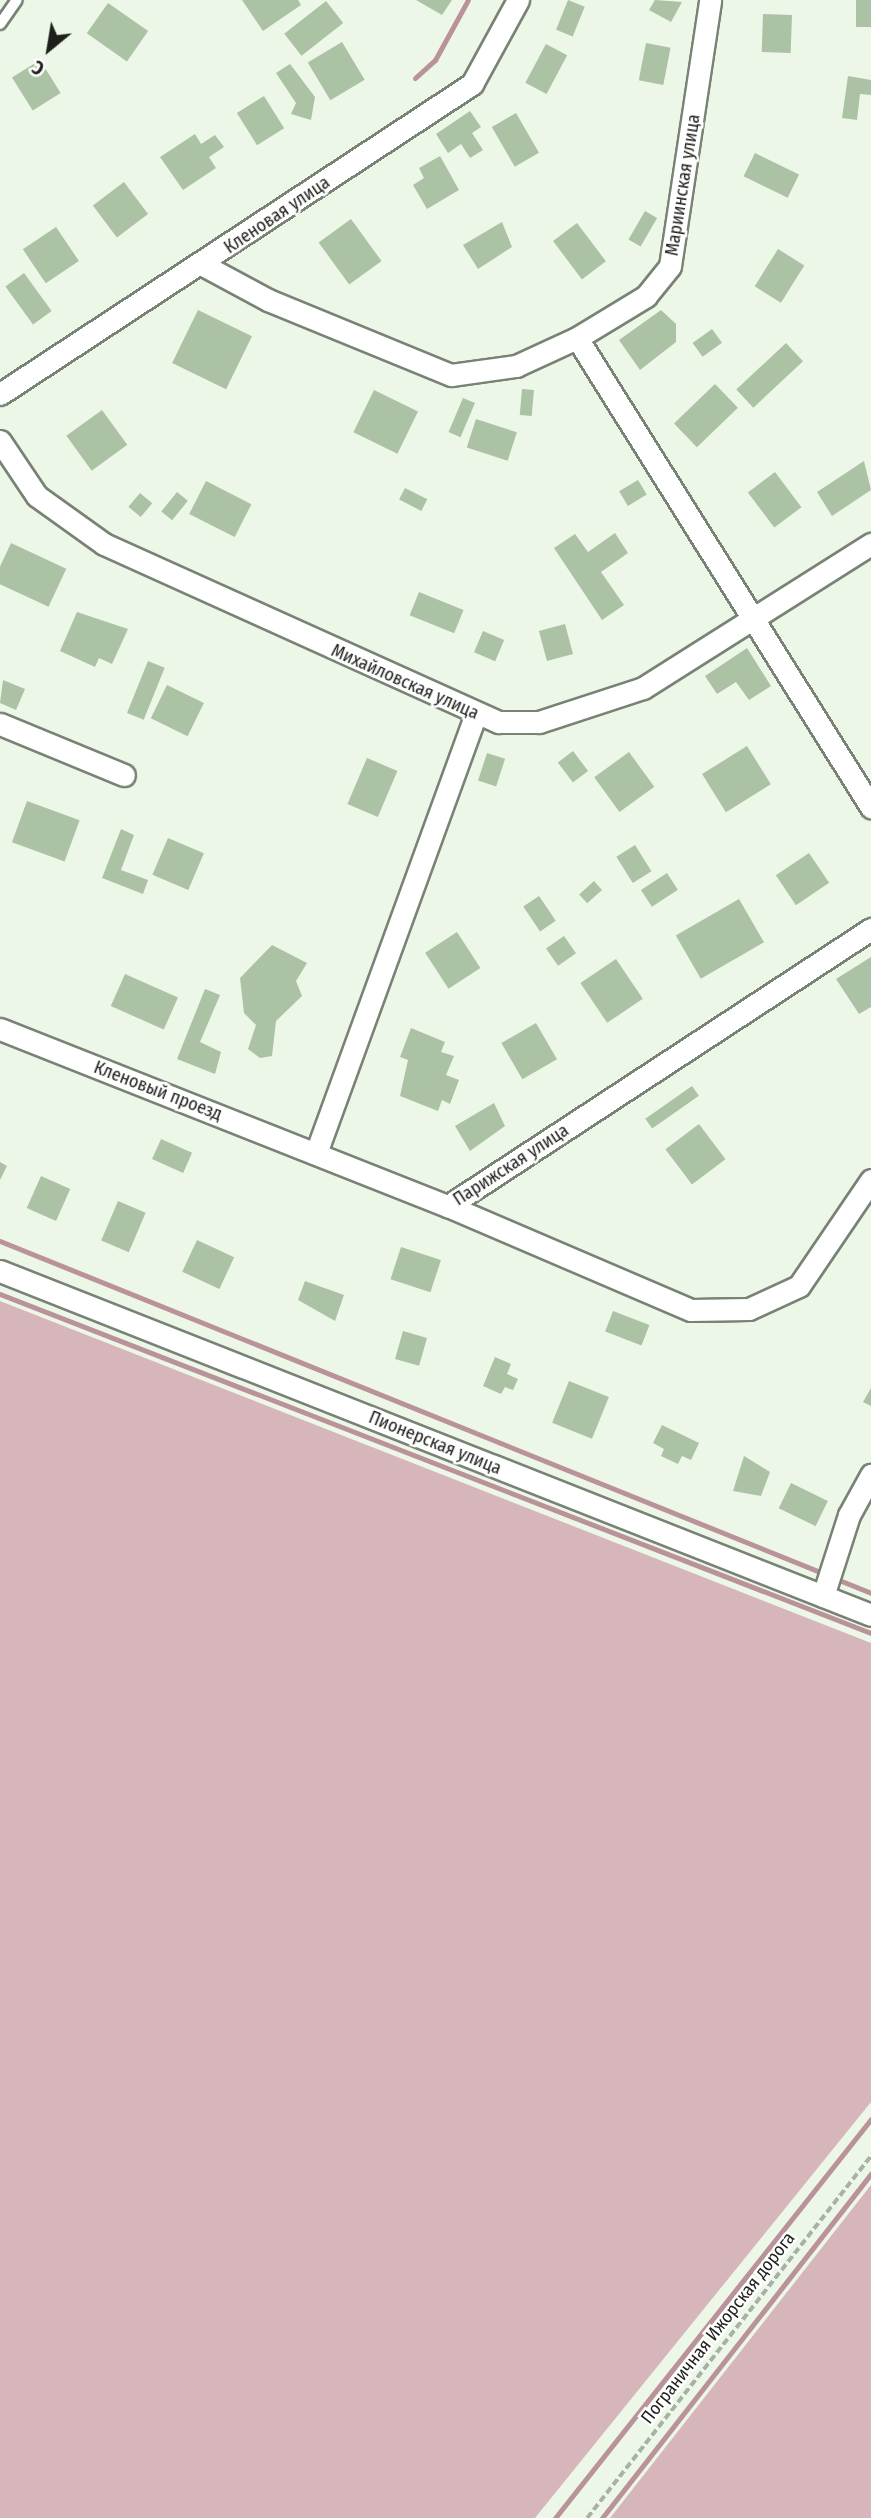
<!DOCTYPE html>
<html>
<head>
<meta charset="utf-8">
<style>
	body { margin:0 }
	#map { position:relative; width:871px; height:2518px; overflow:hidden; background:#ecf7e8; font-family:"Fira Sans Condensed",sans-serif }
	div>[style] { position:absolute }
	.green>* { inset:0; background:#d6b6bb }
	.stream>* { height:5px; margin:-2.5px; padding:0 2.5px; transform-origin:2.5px; border-radius:2.5px; background:#ba9299 }
	.building>* { inset:0; background:#acc2a4; transform-origin:0 0 }
	.path>* { height:3.5px; margin-top:-1.75px; transform-origin:0; background:repeating-linear-gradient(90deg,#a8b1a5 0 7px,transparent 0 10.5px) }
	.roads { filter:drop-shadow(2px 0 #788275) drop-shadow(-2px 0 #788275) drop-shadow(0 2px #788275) drop-shadow(0 -2px #788275) }
	.service>* { height:10px; margin:-5px; padding:0 5px; transform-origin:5px; border-radius:5px; background:#fff }
	.minor>* { height:21px; margin:-10.5px; padding:0 10.5px; transform-origin:10.5px; border-radius:10.5px; background:#fff }
	span { translate:-50% -50%; white-space:nowrap; text-align:center; line-height:1.15; -webkit-text-stroke:5px #fff; paint-order:stroke }
	.street-label { font-size:18px; color:#1d201b }
	.north { position:absolute; left:14px; top:14px; width:70px; height:70px; -webkit-text-stroke:5px #fff; paint-order:stroke; rotate:210deg; font-size:19px; font-weight:700; line-height:28px; text-align:center; color:#1d201b }
	.north::after { content:''; display:block; margin:auto; width:24px; height:32px; background:#1d201b; clip-path:polygon(50% 0,100% 100%,50% 72%,0 100%) }
</style>
</head>
<body>
<div id="map">
	<div class="green">
		<div style="clip-path:polygon(0 1301px,871px 1643px,871px 2102px,535px 2518px,0 2518px)"></div>
		<div style="clip-path:polygon(871px 2185px,871px 2518px,610px 2518px)"></div>
	</div>
	<div class="stream">
		<div style="left:415px;top:78px;width:27px;rotate:-42deg"></div>
		<div style="left:435px;top:60px;width:68px;rotate:-61.2deg"></div>
		<div style="left:0;top:1241px;width:890px;rotate:21.98deg"></div>
		<div style="left:0;top:1294px;width:935px;rotate:21.27deg"></div>
		<div style="left:834px;top:1578px;width:40px;rotate:22deg"></div>
		<div style="left:555px;top:2518px;width:509px;rotate:-51.62deg"></div>
		<div style="left:602px;top:2518px;width:437px;rotate:-52deg"></div>
	</div>
	<div class="building">
		<div style="clip-path:polygon(242px 0,298px 0,301px 5px,263px 31px)"></div>
		<div style="clip-path:polygon(416px 0,452px 0,442px 15px)"></div>
		<div style="left:568px;top:0;width:18px;height:32px;rotate:22deg"></div>
		<div style="clip-path:polygon(655px 0,682px 2px,671px 22px,649px 10px)"></div>
		<div style="left:856px;top:0;width:15px;height:27px"></div>
		<div style="left:326px;top:1px;width:28px;height:53px;rotate:52deg"></div>
		<div style="left:108px;top:3px;width:49px;height:37px;rotate:35deg"></div>
		<div style="left:763px;top:14px;width:29px;height:38px;rotate:2deg"></div>
		<div style="left:342px;top:42px;width:44px;height:40px;rotate:59deg"></div>
		<div style="left:646px;top:43px;width:25px;height:38px;rotate:11deg"></div>
		<div style="left:546px;top:44px;width:24px;height:44px;rotate:28deg"></div>
		<div style="left:40px;top:60px;width:39px;height:33px;rotate:58deg"></div>
		<div style="clip-path:polygon(290px 64px,315px 97px,311px 120px,291px 114px,296px 103px,276px 73px)"></div>
		<div style="clip-path:polygon(848px 76px,871px 80px,871px 95px,860px 94px,857px 120px,842px 118px)"></div>
		<div style="left:264px;top:96px;width:38px;height:32px;rotate:58deg"></div>
		<div style="clip-path:polygon(470px 111px,481px 127px,472px 133px,483px 150px,470px 158px,461px 144px,448px 153px,436px 134px)"></div>
		<div style="left:516px;top:113px;width:46px;height:28px;rotate:60deg"></div>
		<div style="clip-path:polygon(195px 134px,201px 144px,215px 135px,224px 147px,209px 157px,216px 168px,183px 190px,160px 157px)"></div>
		<div style="left:755px;top:153px;width:49px;height:26px;rotate:26deg"></div>
		<div style="clip-path:polygon(440px 156px,459px 190px,427px 209px,413px 185px,424px 178px,419px 168px)"></div>
		<div style="left:124px;top:182px;width:40px;height:39px;rotate:53deg"></div>
		<div style="left:645px;top:211px;width:14px;height:33px;rotate:30deg"></div>
		<div style="left:351px;top:219px;width:52px;height:40px;rotate:54deg"></div>
		<div style="clip-path:polygon(502px 222px,512px 247px,478px 269px,463px 245px)"></div>
		<div style="left:577px;top:223px;width:48px;height:30px;rotate:53deg"></div>
		<div style="left:56px;top:227px;width:41px;height:40px;rotate:56deg"></div>
		<div style="left:778px;top:249px;width:31px;height:44px;rotate:32deg"></div>
		<div style="left:24px;top:273px;width:47px;height:23px;rotate:54deg"></div>
		<div style="left:198px;top:310px;width:60px;height:59px;rotate:26deg"></div>
		<div style="clip-path:polygon(661px 310px,676px 324px,676px 342px,640px 370px,619px 340px)"></div>
		<div style="left:712px;top:329px;width:17px;height:24px;rotate:54deg"></div>
		<div style="left:786px;top:343px;width:25px;height:68px;rotate:47deg"></div>
		<div style="left:715px;top:384px;width:33px;height:57px;rotate:46deg"></div>
		<div style="left:522px;top:389px;width:12px;height:26px;rotate:5deg"></div>
		<div style="left:374px;top:390px;width:49px;height:47px;rotate:26deg"></div>
		<div style="left:463px;top:398px;width:13px;height:37px;rotate:23deg"></div>
		<div style="left:102px;top:410px;width:43px;height:44px;rotate:54deg"></div>
		<div style="left:476px;top:419px;width:43px;height:30px;rotate:18deg"></div>
		<div style="clip-path:polygon(864px 461px,871px 490px,832px 516px,817px 492px)"></div>
		<div style="left:775px;top:472px;width:44px;height:34px;rotate:53deg"></div>
		<div style="left:638px;top:480px;width:17px;height:22px;rotate:59deg"></div>
		<div style="left:206px;top:481px;width:51px;height:37px;rotate:27deg"></div>
		<div style="left:405px;top:488px;width:25px;height:13px;rotate:27deg"></div>
		<div style="left:177px;top:492px;width:14px;height:25px;rotate:39deg"></div>
		<div style="left:140px;top:493px;width:16px;height:18px;rotate:40deg"></div>
		<div style="clip-path:polygon(615px 533px,628px 553px,601px 572px,624px 605px,602px 620px,554px 548px,575px 534px,588px 552px)"></div>
		<div style="left:11px;top:543px;width:61px;height:42px;rotate:25deg"></div>
		<div style="left:419px;top:592px;width:48px;height:25px;rotate:22deg"></div>
		<div style="clip-path:polygon(77px 612px,128px 629px,112px 664px,99px 658px,95px 667px,60px 651px)"></div>
		<div style="left:565px;top:624px;width:31px;height:27px;rotate:75deg"></div>
		<div style="left:483px;top:631px;width:23px;height:23px;rotate:23deg"></div>
		<div style="clip-path:polygon(747px 648px,771px 686px,749px 700px,736px 682px,717px 694px,705px 676px)"></div>
		<div style="left:148px;top:661px;width:18px;height:56px;rotate:22deg"></div>
		<div style="clip-path:polygon(3px 680px,25px 689px,16px 710px,0 703px)"></div>
		<div style="left:167px;top:685px;width:41px;height:37px;rotate:26deg"></div>
		<div style="left:747px;top:746px;width:45px;height:53px;rotate:58deg"></div>
		<div style="left:573px;top:751px;width:25px;height:19px;rotate:53deg"></div>
		<div style="left:629px;top:752px;width:43px;height:43px;rotate:54deg"></div>
		<div style="left:487px;top:753px;width:19px;height:29px;rotate:18deg"></div>
		<div style="left:367px;top:758px;width:33px;height:50px;rotate:23deg"></div>
		<div style="left:27px;top:801px;width:56px;height:44px;rotate:20deg"></div>
		<div style="clip-path:polygon(121px 829px,134px 835px,121px 870px,148px 880px,143px 894px,102px 878px)"></div>
		<div style="left:168px;top:838px;width:39px;height:40px;rotate:23deg"></div>
		<div style="left:635px;top:845px;width:31px;height:22px;rotate:58deg"></div>
		<div style="left:809px;top:853px;width:36px;height:40px;rotate:56deg"></div>
		<div style="left:667px;top:873px;width:20px;height:31px;rotate:57deg"></div>
		<div style="left:594px;top:881px;width:12px;height:20px;rotate:48deg"></div>
		<div style="left:539px;top:896px;width:30px;height:19px;rotate:56deg"></div>
		<div style="left:739px;top:899px;width:50px;height:73px;rotate:60deg"></div>
		<div style="left:457px;top:932px;width:43px;height:38px;rotate:57deg"></div>
		<div style="left:564px;top:936px;width:21px;height:22px;rotate:55deg"></div>
		<div style="clip-path:polygon(272px 945px,307px 963px,296px 981px,302px 996px,276px 1021px,272px 1056px,260px 1058px,248px 1049px,256px 1025px,244px 1013px,240px 978px)"></div>
		<div style="clip-path:polygon(871px 957px,871px 1007px,859px 1014px,836px 979px)"></div>
		<div style="left:616px;top:959px;width:48px;height:43px;rotate:56deg"></div>
		<div style="left:125px;top:974px;width:58px;height:35px;rotate:24deg"></div>
		<div style="clip-path:polygon(205px 989px,220px 995px,200px 1042px,221px 1052px,215px 1074px,177px 1059px)"></div>
		<div style="left:536px;top:1023px;width:42px;height:40px;rotate:60deg"></div>
		<div style="clip-path:polygon(411px 1028px,445px 1042px,441px 1052px,454px 1056px,446px 1075px,459px 1080px,450px 1104px,442px 1100px,438px 1111px,400px 1096px,408px 1060px,400px 1057px)"></div>
		<div style="left:692px;top:1086px;width:12px;height:57px;rotate:55deg"></div>
		<div style="clip-path:polygon(494px 1103px,505px 1126px,470px 1151px,455px 1126px)"></div>
		<div style="left:699px;top:1124px;width:44px;height:42px;rotate:53deg"></div>
		<div style="left:161px;top:1139px;width:34px;height:22px;rotate:24deg"></div>
		<div style="clip-path:polygon(0 1162px,7px 1166px,0 1180px)"></div>
		<div style="left:41px;top:1176px;width:32px;height:35px;rotate:24deg"></div>
		<div style="left:118px;top:1201px;width:30px;height:43px;rotate:23deg"></div>
		<div style="left:197px;top:1240px;width:41px;height:35px;rotate:25deg"></div>
		<div style="left:401px;top:1247px;width:42px;height:34px;rotate:18deg"></div>
		<div style="clip-path:polygon(305px 1281px,344px 1295px,335px 1321px,298px 1300px)"></div>
		<div style="left:613px;top:1311px;width:39px;height:22px;rotate:21deg"></div>
		<div style="left:403px;top:1331px;width:25px;height:29px;rotate:16deg"></div>
		<div style="clip-path:polygon(495px 1357px,511px 1364px,507px 1374px,518px 1379px,513px 1390px,505px 1387px,501px 1394px,483px 1386px)"></div>
		<div style="left:569px;top:1381px;width:43px;height:45px;rotate:22deg"></div>
		<div style="clip-path:polygon(871px 1388px,871px 1406px,863px 1402px)"></div>
		<div style="clip-path:polygon(662px 1425px,699px 1443px,691px 1460px,682px 1456px,678px 1464px,661px 1456px,664px 1449px,653px 1443px)"></div>
		<div style="clip-path:polygon(744px 1456px,770px 1472px,761px 1496px,733px 1491px)"></div>
		<div style="left:791px;top:1483px;width:41px;height:28px;rotate:26deg"></div>
	</div>
	<div class="path">
		<div style="left:587px;top:2518px;width:460px;rotate:-51.9deg"></div>
	</div>
	<div class="roads">
		<div class="service">
			<div style="left:0;top:24px;width:29px;rotate:-55deg"></div>
		</div>
		<div class="minor">
			<div style="left:203px;top:265px;width:74px;rotate:28.3deg"></div>
			<div style="left:268px;top:300px;width:198px;rotate:22.3deg"></div>
			<div style="left:451px;top:375px;width:66px;rotate:-7.9deg"></div>
			<div style="left:516px;top:366px;width:67px;rotate:-24.7deg"></div>
			<div style="left:577px;top:338px;width:81px;rotate:-31.3deg"></div>
			<div style="left:646px;top:296px;width:38px;rotate:-51deg"></div>
			<div style="left:670px;top:266px;width:269px;rotate:-81.4deg"></div>
			<div style="left:577px;top:338px;width:554px;rotate:57.92deg"></div>
			<div style="left:0;top:394px;width:565px;rotate:-33.3deg"></div>
			<div style="left:472px;top:84px;width:96px;rotate:-61.3deg"></div>
			<div style="left:0;top:441px;width:66px;rotate:56.1deg"></div>
			<div style="left:37px;top:496px;width:82px;rotate:35.6deg"></div>
			<div style="left:104px;top:544px;width:433px;rotate:24.3deg"></div>
			<div style="left:499px;top:722px;width:40px"></div>
			<div style="left:539px;top:722px;width:109px;rotate:-18.1deg"></div>
			<div style="left:643px;top:688px;width:270px;rotate:-32.3deg"></div>
			<div style="left:0;top:724px;width:134px;rotate:22.4deg"></div>
			<div style="left:0;top:1029px;width:482px;rotate:21.6deg"></div>
			<div style="left:448px;top:1206px;width:264px;rotate:23.2deg"></div>
			<div style="left:691px;top:1310px;width:58px;rotate:-1deg"></div>
			<div style="left:749px;top:1309px;width:55px;rotate:-24.7deg"></div>
			<div style="left:799px;top:1286px;width:128px;rotate:-55.8deg"></div>
			<div style="left:316px;top:1153px;width:466px;rotate:-70deg"></div>
			<div style="left:448px;top:1206px;width:506px;rotate:-33.22deg"></div>
			<div style="left:0;top:1271px;width:936px;rotate:21.55deg"></div>
			<div style="left:823px;top:1596px;width:85px;rotate:-72.2deg"></div>
			<div style="left:849px;top:1515px;width:46px;rotate:-61.2deg"></div>
		</div>
	</div>
	<div class="street-label">
		<span style="left:683px;top:185px;rotate:-81deg">Мариинская улица</span>
		<span style="left:277px;top:215px;rotate:-34deg">Кленовая улица</span>
		<span style="left:405px;top:682px;rotate:24deg">Михайловская улица</span>
		<span style="left:158px;top:1091px;rotate:21deg">Кленовый проезд</span>
		<span style="left:511px;top:1165px;rotate:-33deg">Парижская улица</span>
		<span style="left:435px;top:1443px;rotate:22deg">Пионерская улица</span>
		<span style="left:718px;top:2328px;rotate:-52deg">Пограничная Ижорская дорога</span>
	</div>
	<div class="north">С</div>
</div>
</body>
</html>
